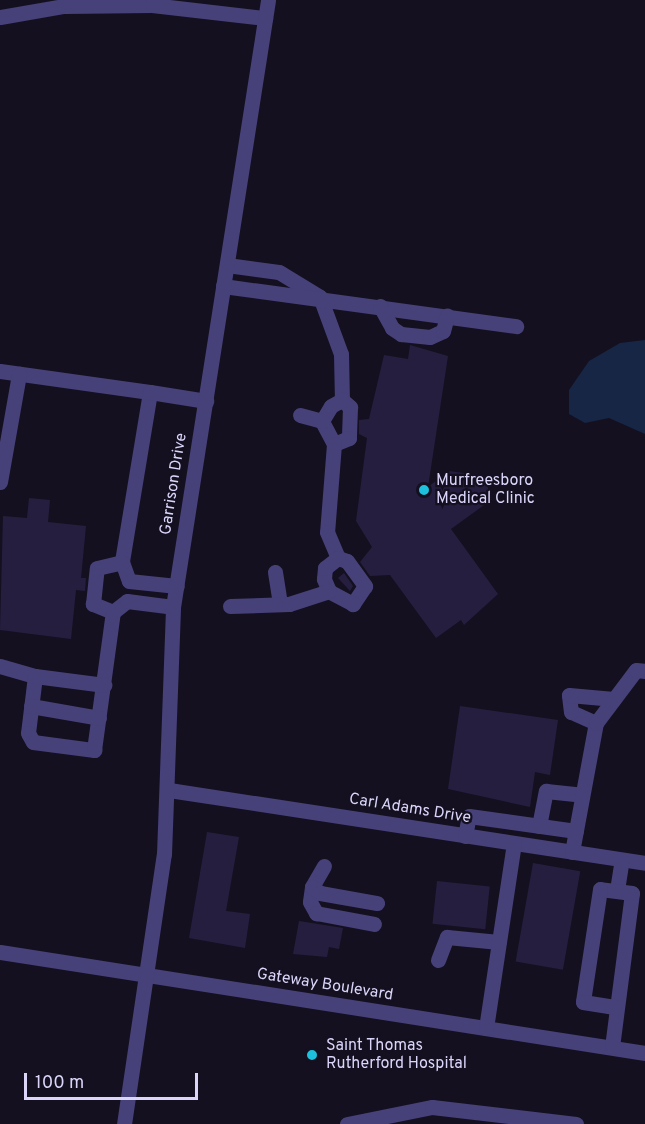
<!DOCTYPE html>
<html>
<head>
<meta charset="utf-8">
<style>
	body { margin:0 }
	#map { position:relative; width:645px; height:1124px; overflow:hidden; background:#141020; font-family:Overpass,sans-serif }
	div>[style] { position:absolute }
	.water>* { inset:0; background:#162644 }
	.building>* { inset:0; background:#261e3f; transform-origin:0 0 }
	.minor>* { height:15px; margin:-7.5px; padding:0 7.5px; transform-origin:7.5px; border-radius:7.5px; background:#464179 }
	.dots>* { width:16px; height:16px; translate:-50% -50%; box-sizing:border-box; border:3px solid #141020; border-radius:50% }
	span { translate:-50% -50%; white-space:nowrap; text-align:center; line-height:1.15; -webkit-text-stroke:4.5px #141020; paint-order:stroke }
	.poi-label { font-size:16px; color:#dad5f9 }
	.left { translate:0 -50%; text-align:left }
	.street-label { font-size:16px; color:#dad5f9 }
	.scale { position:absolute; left:24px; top:1073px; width:174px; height:27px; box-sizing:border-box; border:3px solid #dad5f9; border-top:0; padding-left:8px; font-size:18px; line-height:21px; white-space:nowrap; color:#dad5f9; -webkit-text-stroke:4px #141020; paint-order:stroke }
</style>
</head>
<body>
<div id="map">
	<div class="water">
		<div style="clip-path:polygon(645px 340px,645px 434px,609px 418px,585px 423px,569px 414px,569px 390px,589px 361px,620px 343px)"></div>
	</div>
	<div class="building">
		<div style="clip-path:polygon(410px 345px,448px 356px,428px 487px,449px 471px,485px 476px,491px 500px,451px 529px,498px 594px,464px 625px,461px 620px,436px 638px,390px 575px,370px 576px,360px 562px,372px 547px,356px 521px,367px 438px,359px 434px,359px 420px,369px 419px,384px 355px,408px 359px)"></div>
		<div style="clip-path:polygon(29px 498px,50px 500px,48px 522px,86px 526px,81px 578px,86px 578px,85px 591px,76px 590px,71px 639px,0 630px,3px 516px,27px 518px)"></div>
		<div style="clip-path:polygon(344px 573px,353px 586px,350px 591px,338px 578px)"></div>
		<div style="clip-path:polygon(460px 706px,558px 720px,550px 775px,535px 772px,530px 807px,448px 789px)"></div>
		<div style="clip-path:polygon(207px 832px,239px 837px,226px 911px,250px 914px,245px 948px,189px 938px)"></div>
		<div style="left:533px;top:863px;width:48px;height:100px;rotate:10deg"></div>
		<div style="left:437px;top:881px;width:53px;height:43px;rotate:6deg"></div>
		<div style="clip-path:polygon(299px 921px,343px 928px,339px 949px,329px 947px,327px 957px,293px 954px)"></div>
	</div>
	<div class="minor">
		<div style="left:0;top:17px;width:65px;rotate:-9.8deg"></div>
		<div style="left:64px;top:6px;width:88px;rotate:-0.7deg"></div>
		<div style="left:152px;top:5px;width:114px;rotate:6.6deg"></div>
		<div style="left:227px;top:265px;width:52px;rotate:7.7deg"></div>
		<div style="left:279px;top:272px;width:48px;rotate:31.4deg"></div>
		<div style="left:320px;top:297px;width:61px;rotate:69.8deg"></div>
		<div style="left:341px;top:354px;width:46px;rotate:88.8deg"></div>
		<div style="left:342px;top:400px;width:11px;rotate:41deg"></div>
		<div style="left:350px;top:407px;width:31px;rotate:92deg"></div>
		<div style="left:349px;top:438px;width:16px;rotate:158deg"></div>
		<div style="left:334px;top:444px;width:26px;rotate:-118deg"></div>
		<div style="left:322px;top:421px;width:17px;rotate:-59deg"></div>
		<div style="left:331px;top:406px;width:13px;rotate:-29deg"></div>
		<div style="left:223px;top:286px;width:296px;rotate:7.8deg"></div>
		<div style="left:380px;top:306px;width:25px;rotate:61deg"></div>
		<div style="left:392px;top:328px;width:11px;rotate:34deg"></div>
		<div style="left:401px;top:334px;width:29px;rotate:6deg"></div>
		<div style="left:430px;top:337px;width:14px;rotate:-25deg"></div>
		<div style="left:443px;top:331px;width:16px;rotate:-75deg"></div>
		<div style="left:0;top:371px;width:151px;rotate:8deg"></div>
		<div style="left:150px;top:392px;width:172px;rotate:99.4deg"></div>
		<div style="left:122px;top:562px;width:20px;rotate:70deg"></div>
		<div style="left:129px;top:581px;width:48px;rotate:5.9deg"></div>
		<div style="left:150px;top:392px;width:57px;rotate:9.1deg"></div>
		<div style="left:300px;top:415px;width:23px;rotate:15deg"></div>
		<div style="left:334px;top:444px;width:88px;rotate:94.5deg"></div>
		<div style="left:327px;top:532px;width:28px;rotate:67deg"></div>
		<div style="left:338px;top:558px;width:9px;rotate:18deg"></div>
		<div style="left:347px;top:561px;width:31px;rotate:54deg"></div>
		<div style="left:365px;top:586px;width:22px;rotate:124deg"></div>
		<div style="left:353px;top:604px;width:27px;rotate:-152deg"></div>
		<div style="left:329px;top:591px;width:13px;rotate:-113deg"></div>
		<div style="left:324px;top:579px;width:11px;rotate:-85deg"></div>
		<div style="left:325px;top:568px;width:16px;rotate:-38deg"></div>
		<div style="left:0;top:482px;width:110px;rotate:-80deg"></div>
		<div style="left:275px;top:572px;width:32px;rotate:81deg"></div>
		<div style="left:230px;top:606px;width:59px;rotate:-1.9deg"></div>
		<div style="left:289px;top:604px;width:42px;rotate:-18deg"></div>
		<div style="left:113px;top:612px;width:22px;rotate:-158deg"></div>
		<div style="left:93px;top:604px;width:36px;rotate:-84deg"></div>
		<div style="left:97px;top:568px;width:26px;rotate:-13deg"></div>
		<div style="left:0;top:666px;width:36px;rotate:16deg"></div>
		<div style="left:35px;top:676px;width:57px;rotate:97deg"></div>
		<div style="left:28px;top:733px;width:10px;rotate:61deg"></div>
		<div style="left:33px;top:742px;width:62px;rotate:7.5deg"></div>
		<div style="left:94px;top:750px;width:139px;rotate:-82.2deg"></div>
		<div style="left:113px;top:612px;width:18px;rotate:-38deg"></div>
		<div style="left:127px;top:601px;width:46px;rotate:7.4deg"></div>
		<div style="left:35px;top:676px;width:70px;rotate:7.4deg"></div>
		<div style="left:31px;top:706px;width:69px;rotate:10deg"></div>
		<div style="left:596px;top:723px;width:27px;rotate:-156deg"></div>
		<div style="left:571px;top:712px;width:17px;rotate:-97deg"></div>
		<div style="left:569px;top:695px;width:45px;rotate:5.1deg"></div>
		<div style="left:169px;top:790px;width:482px;rotate:8.7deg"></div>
		<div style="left:539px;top:826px;width:36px;rotate:-79deg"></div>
		<div style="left:546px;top:791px;width:36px;rotate:6deg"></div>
		<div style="left:465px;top:836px;width:20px;rotate:-79deg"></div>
		<div style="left:469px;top:816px;width:108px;rotate:8deg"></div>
		<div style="left:572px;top:852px;width:131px;rotate:-79.5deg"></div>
		<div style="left:596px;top:723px;width:66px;rotate:-53deg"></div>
		<div style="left:636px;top:670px;width:9px;rotate:6deg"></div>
		<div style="left:324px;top:866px;width:24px;rotate:120deg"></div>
		<div style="left:312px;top:887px;width:15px;rotate:98deg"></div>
		<div style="left:310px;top:902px;width:13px;rotate:61deg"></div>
		<div style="left:316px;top:913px;width:59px;rotate:10.7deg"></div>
		<div style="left:312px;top:887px;width:10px;rotate:37deg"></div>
		<div style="left:320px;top:893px;width:58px;rotate:10deg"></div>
		<div style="left:617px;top:890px;width:30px;rotate:-81deg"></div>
		<div style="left:0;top:952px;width:653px;rotate:8.9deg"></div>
		<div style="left:438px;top:960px;width:25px;rotate:-69deg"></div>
		<div style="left:447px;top:937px;width:52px;rotate:5.5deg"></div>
		<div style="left:486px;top:1028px;width:187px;rotate:-81.4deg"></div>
		<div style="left:612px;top:1047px;width:155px;rotate:-82.6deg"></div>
		<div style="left:632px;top:893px;width:32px;rotate:-173deg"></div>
		<div style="left:600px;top:889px;width:114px;rotate:98.6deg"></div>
		<div style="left:583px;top:1002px;width:32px;rotate:9deg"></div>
		<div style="left:124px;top:1124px;width:273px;rotate:-81.6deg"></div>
		<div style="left:164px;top:854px;width:247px;rotate:-87.9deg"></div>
		<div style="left:173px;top:607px;width:614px;rotate:-81.1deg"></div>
		<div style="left:347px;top:1124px;width:87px;rotate:-11.3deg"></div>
		<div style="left:432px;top:1107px;width:145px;rotate:6.7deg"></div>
	</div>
	<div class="dots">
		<div style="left:424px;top:490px;background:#1dc1dd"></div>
		<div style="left:312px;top:1055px;background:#1dc1dd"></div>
	</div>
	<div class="poi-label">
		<span class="left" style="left:436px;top:490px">Murfreesboro<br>Medical Clinic</span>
		<span class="left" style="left:326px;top:1055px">Saint Thomas<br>Rutherford Hospital</span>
	</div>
	<div class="street-label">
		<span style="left:174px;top:484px;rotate:-81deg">Garrison Drive</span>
		<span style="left:410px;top:809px;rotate:9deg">Carl Adams Drive</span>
		<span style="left:325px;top:985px;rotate:9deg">Gateway Boulevard</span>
	</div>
	<div class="scale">100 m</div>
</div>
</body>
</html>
